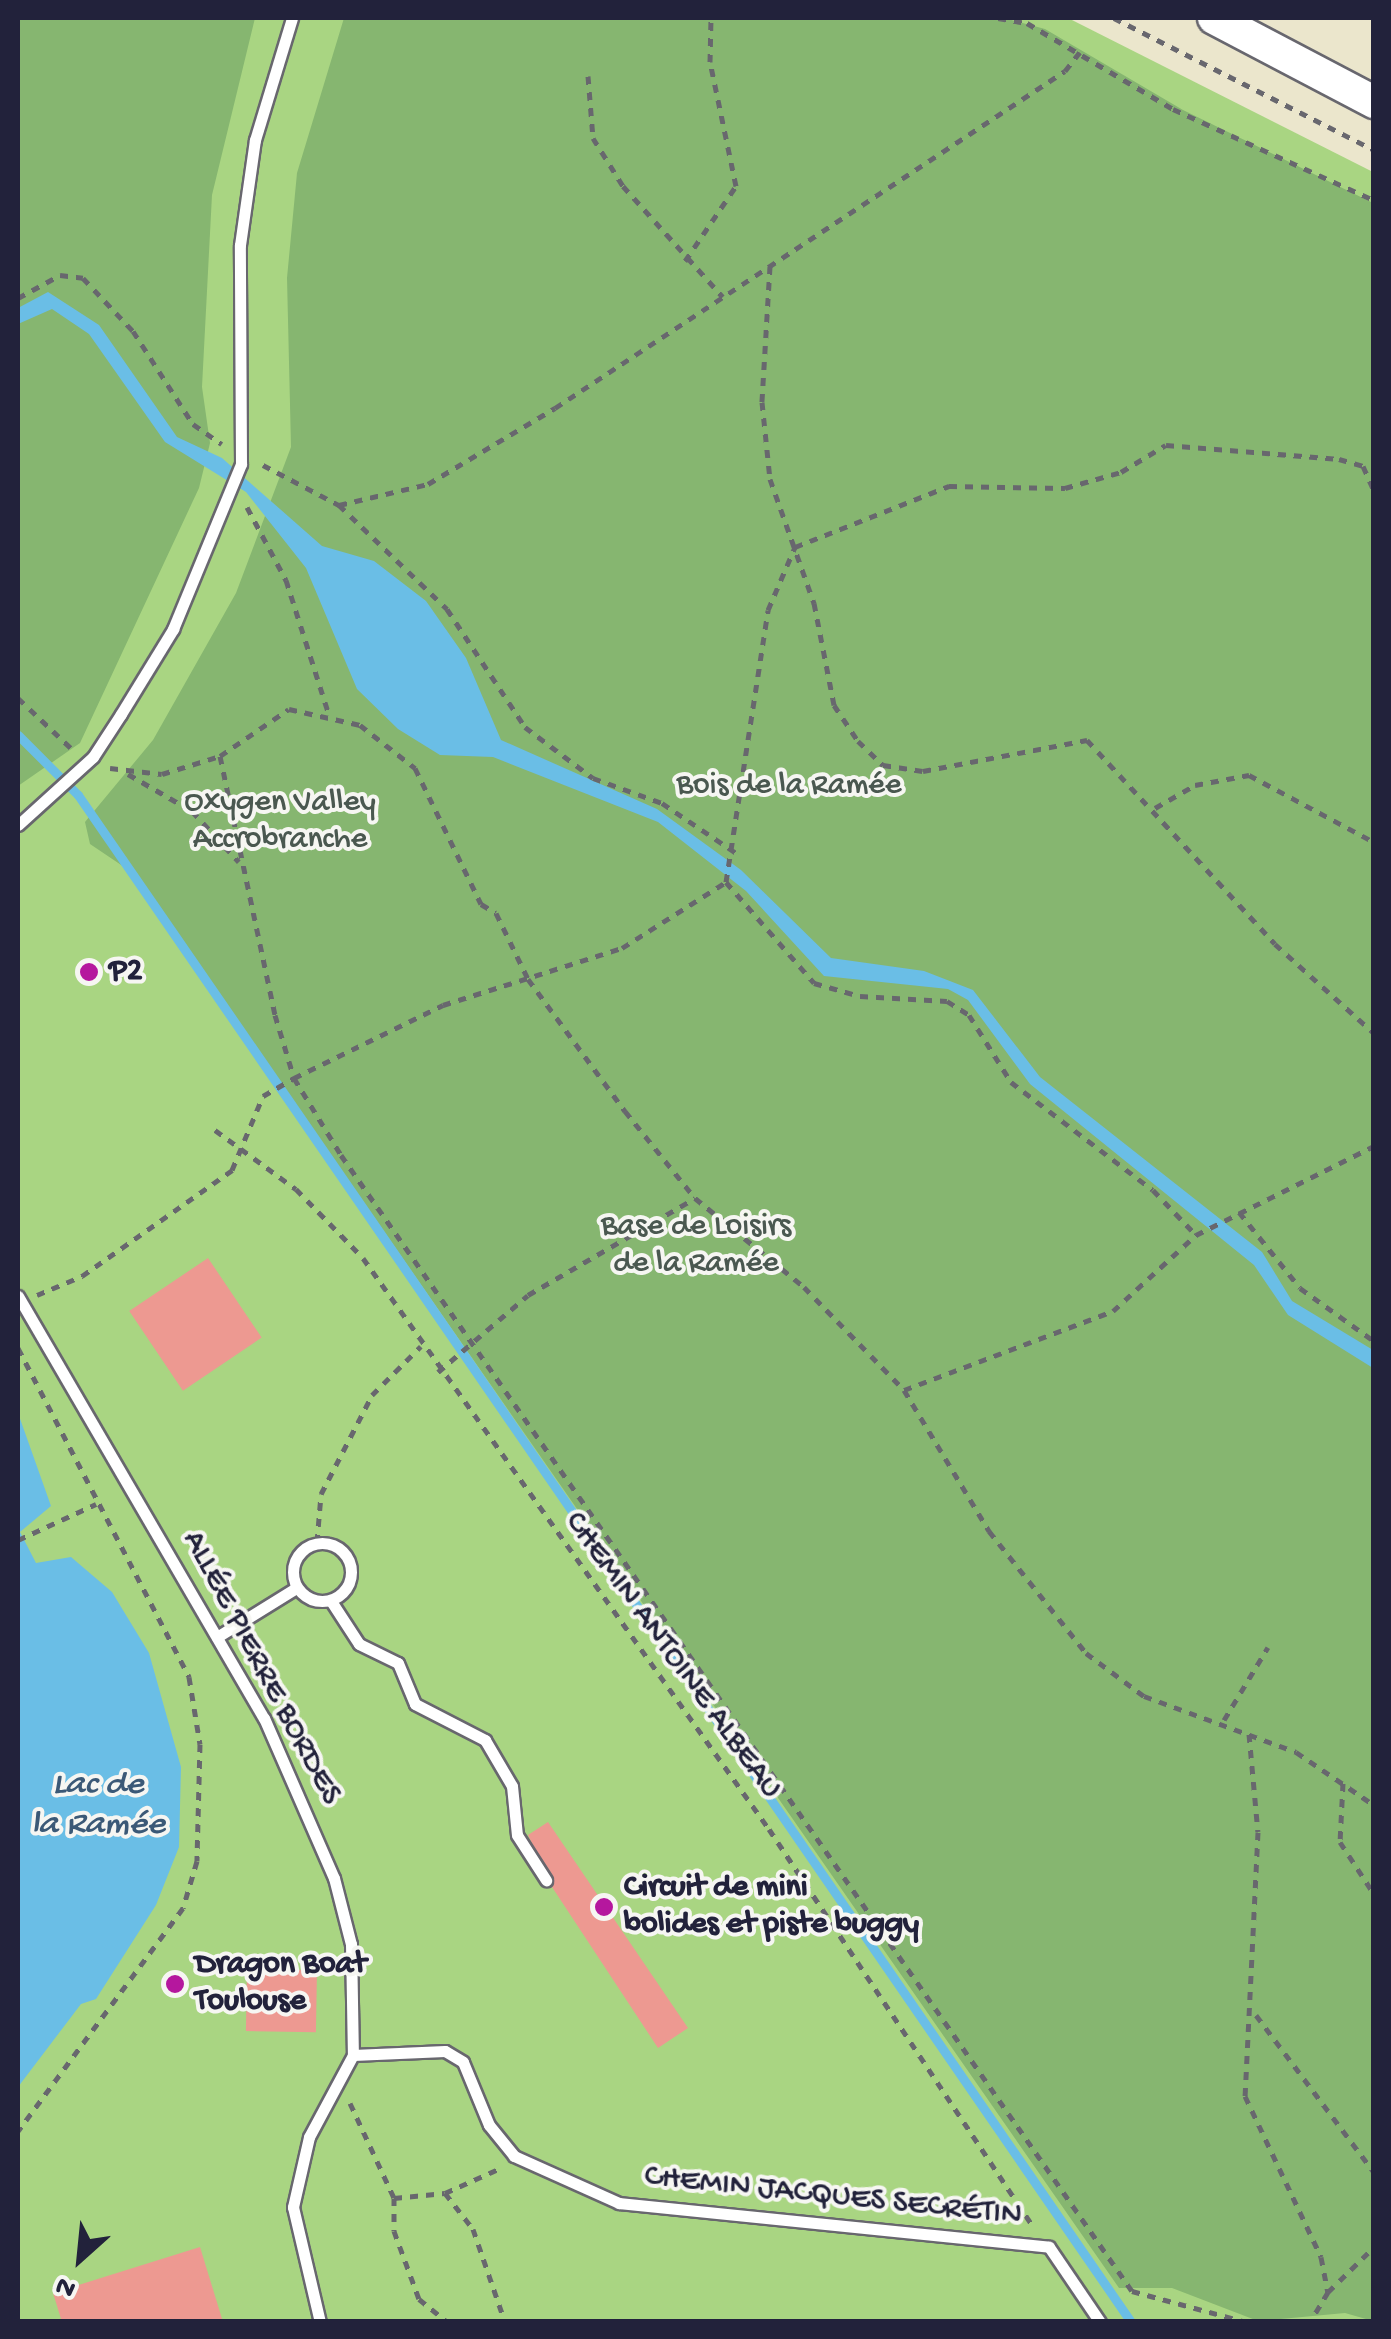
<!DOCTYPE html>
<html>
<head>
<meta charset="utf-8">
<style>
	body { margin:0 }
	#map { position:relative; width:1391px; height:2339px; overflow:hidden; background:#ebe6cc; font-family:"Gochi Hand",sans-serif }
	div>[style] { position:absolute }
	.green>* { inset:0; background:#a9d582 }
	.forest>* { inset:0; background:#86b670 }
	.water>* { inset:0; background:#6abee6 }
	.stream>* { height:9px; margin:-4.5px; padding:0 4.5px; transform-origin:4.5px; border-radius:4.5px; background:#6abee6 }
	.building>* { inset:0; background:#ed9991; transform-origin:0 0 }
	.path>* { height:5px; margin-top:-2.5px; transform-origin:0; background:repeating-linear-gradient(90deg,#68676e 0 8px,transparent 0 16px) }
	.roads { filter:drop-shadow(2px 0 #68676e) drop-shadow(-2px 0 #68676e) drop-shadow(0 2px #68676e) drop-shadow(0 -2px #68676e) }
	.lane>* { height:11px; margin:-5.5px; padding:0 5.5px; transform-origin:5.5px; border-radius:5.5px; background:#fff }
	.lane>.ring { margin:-5.5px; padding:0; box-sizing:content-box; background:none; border:11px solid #fff; border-radius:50% }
	.secondary>* { height:32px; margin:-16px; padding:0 16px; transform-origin:16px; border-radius:16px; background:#fff }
	.dots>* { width:28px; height:28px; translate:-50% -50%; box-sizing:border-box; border:5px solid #f6f6f2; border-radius:50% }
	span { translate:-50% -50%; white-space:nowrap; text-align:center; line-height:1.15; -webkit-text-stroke:8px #f6f6f2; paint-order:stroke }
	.park-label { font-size:32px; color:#4a5850 }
	.poi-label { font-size:32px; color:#22223b; font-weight:700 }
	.left { translate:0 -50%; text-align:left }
	.street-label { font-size:32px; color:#22223b }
	.water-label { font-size:35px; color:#3b5977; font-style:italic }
	.frame { position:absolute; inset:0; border:20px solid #22223b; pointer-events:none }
	.north { position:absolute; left:30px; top:2209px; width:100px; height:100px; -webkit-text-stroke:8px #f6f6f2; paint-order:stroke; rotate:207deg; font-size:28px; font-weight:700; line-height:40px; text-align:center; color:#22223b }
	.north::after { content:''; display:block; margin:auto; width:35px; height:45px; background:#22223b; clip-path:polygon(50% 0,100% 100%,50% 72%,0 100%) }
</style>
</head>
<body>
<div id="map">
	<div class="green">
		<div style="clip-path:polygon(18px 18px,1068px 18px,1373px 172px,1373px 2321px,18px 2321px)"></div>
	</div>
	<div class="forest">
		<div style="clip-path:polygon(18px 18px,255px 18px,212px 195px,202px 387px,210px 443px,199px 488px,80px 743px,18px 786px)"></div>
		<div style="clip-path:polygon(344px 18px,1004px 18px,1045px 29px,1183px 110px,1373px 203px,1373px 2321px,1345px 2313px,1258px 2321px,1172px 2288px,1119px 2288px,136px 875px,90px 844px,85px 822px,153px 740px,236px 593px,291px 447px,287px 278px,297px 173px)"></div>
	</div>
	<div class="water">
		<div style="clip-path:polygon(48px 292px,99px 325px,177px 437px,222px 458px,322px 546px,374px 561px,426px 601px,466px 658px,501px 740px,657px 809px,741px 870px,831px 958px,924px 971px,973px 990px,1040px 1077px,1262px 1252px,1292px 1301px,1373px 1350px,1373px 1368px,1288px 1315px,1254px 1265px,1030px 1084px,968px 1000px,948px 989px,824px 976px,746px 891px,658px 822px,493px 757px,440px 755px,398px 729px,357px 689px,306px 568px,246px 492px,165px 442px,89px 334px,52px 309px,18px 324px,18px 308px)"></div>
		<div style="clip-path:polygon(18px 1413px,51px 1506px,20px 1532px,36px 1563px,71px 1557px,112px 1592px,149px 1653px,181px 1767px,179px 1847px,156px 1905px,96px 1999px,81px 2004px,18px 2087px)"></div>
	</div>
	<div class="stream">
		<div style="left:18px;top:735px;width:85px;rotate:45deg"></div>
		<div style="left:78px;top:795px;width:1855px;rotate:55.41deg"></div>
	</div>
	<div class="building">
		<div style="left:208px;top:1258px;width:96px;height:95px;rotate:56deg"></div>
		<div style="clip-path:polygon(548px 1822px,688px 2028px,658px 2048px,552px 1887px,528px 1835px)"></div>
		<div style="left:247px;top:1969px;width:70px;height:62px;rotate:1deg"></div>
		<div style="clip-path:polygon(200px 2247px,223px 2322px,62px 2322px,53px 2293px)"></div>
	</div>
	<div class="path">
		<div style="left:998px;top:18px;width:29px;rotate:10deg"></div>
		<div style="left:1027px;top:23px;width:169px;rotate:30.5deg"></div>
		<div style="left:1173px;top:109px;width:221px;rotate:24.4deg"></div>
		<div style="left:1114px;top:18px;width:292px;rotate:26.9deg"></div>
		<div style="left:588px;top:76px;width:62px;rotate:85.4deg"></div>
		<div style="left:593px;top:138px;width:57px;rotate:58deg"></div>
		<div style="left:623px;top:186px;width:149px;rotate:48deg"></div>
		<div style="left:685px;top:261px;width:91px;rotate:-55.8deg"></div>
		<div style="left:736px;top:186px;width:127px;rotate:-101.8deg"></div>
		<div style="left:710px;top:62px;width:44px;rotate:-88.7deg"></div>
		<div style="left:770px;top:266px;width:136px;rotate:93.4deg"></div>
		<div style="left:762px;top:402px;width:77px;rotate:84.1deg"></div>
		<div style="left:770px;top:479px;width:132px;rotate:70.5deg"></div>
		<div style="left:814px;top:603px;width:104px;rotate:78.9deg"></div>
		<div style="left:834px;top:705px;width:43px;rotate:56.3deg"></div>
		<div style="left:858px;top:741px;width:35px;rotate:44deg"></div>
		<div style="left:883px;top:765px;width:40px;rotate:8.5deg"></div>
		<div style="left:923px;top:771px;width:167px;rotate:-10.7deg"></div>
		<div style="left:1087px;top:740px;width:277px;rotate:47.3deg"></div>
		<div style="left:1275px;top:944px;width:133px;rotate:42deg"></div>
		<div style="left:18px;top:298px;width:48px;rotate:-28.7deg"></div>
		<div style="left:60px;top:275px;width:23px;rotate:7deg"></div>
		<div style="left:83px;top:278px;width:73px;rotate:46.7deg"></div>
		<div style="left:133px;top:331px;width:111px;rotate:57.2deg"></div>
		<div style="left:193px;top:424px;width:35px;rotate:35deg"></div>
		<div style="left:263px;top:465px;width:86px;rotate:27.8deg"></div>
		<div style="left:339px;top:505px;width:150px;rotate:43.9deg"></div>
		<div style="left:447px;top:609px;width:141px;rotate:56.5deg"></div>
		<div style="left:525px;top:727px;width:85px;rotate:36.9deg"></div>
		<div style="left:593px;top:778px;width:73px;rotate:19.9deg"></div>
		<div style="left:662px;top:803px;width:89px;rotate:34deg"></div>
		<div style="left:339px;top:505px;width:91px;rotate:-13.3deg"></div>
		<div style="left:428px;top:484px;width:148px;rotate:-30.9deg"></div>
		<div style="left:555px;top:408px;width:611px;rotate:-33.46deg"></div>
		<div style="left:1065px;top:71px;width:24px;rotate:-52deg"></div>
		<div style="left:247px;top:507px;width:83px;rotate:61.9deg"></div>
		<div style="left:286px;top:580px;width:139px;rotate:72.3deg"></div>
		<div style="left:18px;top:698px;width:77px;rotate:43.4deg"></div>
		<div style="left:220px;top:756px;width:265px;rotate:78deg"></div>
		<div style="left:275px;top:1015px;width:66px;rotate:73.2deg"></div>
		<div style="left:294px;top:1078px;width:90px;rotate:58.6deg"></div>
		<div style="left:341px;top:1155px;width:1384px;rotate:55.15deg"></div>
		<div style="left:1132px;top:2291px;width:118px;rotate:15.2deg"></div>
		<div style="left:110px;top:768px;width:52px;rotate:6.6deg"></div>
		<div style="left:162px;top:774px;width:61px;rotate:-17.2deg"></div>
		<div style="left:220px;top:756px;width:83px;rotate:-34.3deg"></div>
		<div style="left:289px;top:709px;width:73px;rotate:12.7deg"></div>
		<div style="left:360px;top:725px;width:70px;rotate:38deg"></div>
		<div style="left:415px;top:768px;width:151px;rotate:64.1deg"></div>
		<div style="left:481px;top:904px;width:17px;rotate:31deg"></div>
		<div style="left:496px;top:913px;width:73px;rotate:64.1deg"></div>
		<div style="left:528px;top:979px;width:164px;rotate:53.7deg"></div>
		<div style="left:625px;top:1111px;width:112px;rotate:51.2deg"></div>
		<div style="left:695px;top:1198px;width:141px;rotate:39.2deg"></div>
		<div style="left:804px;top:1287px;width:144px;rotate:45.8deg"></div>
		<div style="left:904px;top:1390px;width:165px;rotate:58.9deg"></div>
		<div style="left:989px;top:1531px;width:156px;rotate:51.5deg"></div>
		<div style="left:1086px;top:1653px;width:72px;rotate:36.6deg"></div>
		<div style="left:1144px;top:1696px;width:162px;rotate:20.2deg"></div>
		<div style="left:1296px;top:1752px;width:94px;rotate:34.2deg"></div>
		<div style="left:128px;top:774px;width:74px;rotate:30deg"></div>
		<div style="left:192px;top:811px;width:69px;rotate:47.3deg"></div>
		<div style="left:1155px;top:808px;width:46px;rotate:-29.9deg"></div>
		<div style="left:1195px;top:785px;width:55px;rotate:-10.5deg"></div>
		<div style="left:1249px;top:775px;width:142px;rotate:28.2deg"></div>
		<div style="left:726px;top:882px;width:134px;rotate:48.9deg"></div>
		<div style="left:814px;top:983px;width:48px;rotate:15.8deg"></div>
		<div style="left:860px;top:996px;width:87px;rotate:3.3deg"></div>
		<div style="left:947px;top:1001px;width:26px;rotate:32deg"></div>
		<div style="left:969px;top:1015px;width:79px;rotate:57.9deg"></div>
		<div style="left:1011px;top:1082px;width:178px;rotate:37.3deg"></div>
		<div style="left:1153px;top:1190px;width:62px;rotate:46.3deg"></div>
		<div style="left:215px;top:1130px;width:100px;rotate:36.1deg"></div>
		<div style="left:296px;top:1189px;width:96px;rotate:45.8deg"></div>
		<div style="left:363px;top:1258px;width:701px;rotate:54.59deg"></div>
		<div style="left:769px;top:1829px;width:475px;rotate:56.4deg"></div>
		<div style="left:1239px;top:1212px;width:97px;rotate:51.2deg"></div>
		<div style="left:1300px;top:1288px;width:91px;rotate:35.6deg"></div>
		<div style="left:37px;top:1295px;width:49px;rotate:-22.9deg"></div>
		<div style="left:82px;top:1276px;width:184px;rotate:-35.2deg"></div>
		<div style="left:232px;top:1170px;width:80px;rotate:-67.3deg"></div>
		<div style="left:263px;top:1096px;width:36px;rotate:-30deg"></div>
		<div style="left:294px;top:1078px;width:166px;rotate:-26.1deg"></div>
		<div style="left:443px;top:1005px;width:188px;rotate:-17.7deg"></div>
		<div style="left:622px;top:948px;width:123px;rotate:-32.4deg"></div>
		<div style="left:726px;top:882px;width:275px;rotate:-81.2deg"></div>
		<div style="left:768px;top:610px;width:69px;rotate:-66.8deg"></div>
		<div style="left:795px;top:547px;width:166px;rotate:-21.6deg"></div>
		<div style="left:949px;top:486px;width:116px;rotate:1deg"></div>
		<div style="left:1065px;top:488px;width:58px;rotate:-15.9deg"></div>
		<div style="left:1121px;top:472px;width:52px;rotate:-31deg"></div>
		<div style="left:1166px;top:445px;width:174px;rotate:4.6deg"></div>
		<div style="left:1339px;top:459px;width:25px;rotate:16deg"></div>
		<div style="left:1363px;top:466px;width:27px;rotate:66deg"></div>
		<div style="left:18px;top:1348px;width:371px;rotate:62.5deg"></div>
		<div style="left:189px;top:1677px;width:68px;rotate:80.7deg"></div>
		<div style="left:200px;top:1744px;width:117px;rotate:91.5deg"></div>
		<div style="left:197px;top:1861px;width:49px;rotate:106.6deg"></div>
		<div style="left:183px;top:1908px;width:277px;rotate:126.5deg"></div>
		<div style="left:438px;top:1372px;width:118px;rotate:-40.5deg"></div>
		<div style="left:528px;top:1295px;width:193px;rotate:-30.1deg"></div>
		<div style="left:904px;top:1390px;width:223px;rotate:-20.7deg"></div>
		<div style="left:1113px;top:1311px;width:113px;rotate:-42.5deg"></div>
		<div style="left:1196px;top:1235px;width:199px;rotate:-26.6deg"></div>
		<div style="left:18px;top:1540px;width:86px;rotate:-24.8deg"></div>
		<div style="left:317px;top:1542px;width:48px;rotate:-85.2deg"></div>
		<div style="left:321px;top:1494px;width:111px;rotate:-62.7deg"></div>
		<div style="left:372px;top:1395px;width:69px;rotate:-45deg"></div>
		<div style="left:1224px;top:1720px;width:85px;rotate:-58.9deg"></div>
		<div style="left:1249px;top:1734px;width:98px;rotate:84.8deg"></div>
		<div style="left:1258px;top:1832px;width:264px;rotate:92.8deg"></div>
		<div style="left:1245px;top:2096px;width:178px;rotate:64.7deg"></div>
		<div style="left:1321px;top:2257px;width:36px;rotate:79deg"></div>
		<div style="left:1328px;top:2292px;width:35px;rotate:121deg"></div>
		<div style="left:1343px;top:1783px;width:59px;rotate:92.9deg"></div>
		<div style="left:1340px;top:1842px;width:62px;rotate:56.8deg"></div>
		<div style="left:1256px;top:2015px;width:196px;rotate:53.1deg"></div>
		<div style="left:350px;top:2103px;width:105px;rotate:65.1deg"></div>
		<div style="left:394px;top:2198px;width:33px;rotate:90deg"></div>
		<div style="left:394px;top:2231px;width:72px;rotate:69.8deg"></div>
		<div style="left:419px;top:2299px;width:36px;rotate:39deg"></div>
		<div style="left:445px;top:2193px;width:61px;rotate:-24.1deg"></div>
		<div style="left:394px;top:2198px;width:51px;rotate:-5.6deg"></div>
		<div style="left:445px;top:2193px;width:46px;rotate:52.1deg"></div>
		<div style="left:473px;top:2229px;width:98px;rotate:71deg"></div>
		<div style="left:1328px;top:2292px;width:64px;rotate:-44.4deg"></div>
	</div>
	<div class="roads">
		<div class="lane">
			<div style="left:18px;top:825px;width:101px;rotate:-42.2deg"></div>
			<div style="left:93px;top:757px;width:51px;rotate:-56.9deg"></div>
			<div style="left:121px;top:714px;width:100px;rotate:-58.5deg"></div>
			<div style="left:173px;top:629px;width:178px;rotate:-67.6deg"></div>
			<div style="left:241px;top:464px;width:219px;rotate:-90.3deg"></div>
			<div style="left:240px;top:245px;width:106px;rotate:-81.9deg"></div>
			<div style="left:255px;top:140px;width:127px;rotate:-73.1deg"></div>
			<div style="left:18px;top:1296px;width:488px;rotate:59.8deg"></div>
			<div style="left:264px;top:1718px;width:175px;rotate:66.4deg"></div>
			<div style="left:334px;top:1878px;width:68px;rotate:75.6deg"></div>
			<div style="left:351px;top:1944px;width:111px;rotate:89deg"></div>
			<div style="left:353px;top:2055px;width:93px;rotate:118.2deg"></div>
			<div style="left:309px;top:2137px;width:72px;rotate:102.9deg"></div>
			<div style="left:293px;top:2207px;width:118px;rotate:76.8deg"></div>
			<div class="ring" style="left:293px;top:1543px;width:47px;height:47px"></div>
			<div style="left:331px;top:1601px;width:51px;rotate:56.9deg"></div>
			<div style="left:359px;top:1644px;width:43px;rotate:26deg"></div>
			<div style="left:398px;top:1663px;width:44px;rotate:67.5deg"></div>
			<div style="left:415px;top:1704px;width:79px;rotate:27.2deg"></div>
			<div style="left:485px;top:1740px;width:53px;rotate:59.6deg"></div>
			<div style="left:512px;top:1786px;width:49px;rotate:84.2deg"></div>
			<div style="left:517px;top:1835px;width:54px;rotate:57.2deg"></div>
			<div style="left:217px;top:1637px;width:93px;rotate:-31.8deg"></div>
			<div style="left:353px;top:2055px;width:92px;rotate:-2.5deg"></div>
			<div style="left:445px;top:2051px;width:21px;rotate:31deg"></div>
			<div style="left:463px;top:2062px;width:68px;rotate:67.6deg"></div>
			<div style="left:489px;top:2125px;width:40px;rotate:51deg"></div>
			<div style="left:514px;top:2156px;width:115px;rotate:24.1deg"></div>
			<div style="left:619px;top:2203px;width:432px;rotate:5.8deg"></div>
			<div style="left:1049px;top:2247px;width:91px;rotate:55.8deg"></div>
		</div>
		<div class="secondary">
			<div style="left:1214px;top:18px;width:181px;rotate:27.7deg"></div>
		</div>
	</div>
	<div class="dots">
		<div style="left:89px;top:972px;background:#b5179e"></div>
		<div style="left:604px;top:1907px;background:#b5179e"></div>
		<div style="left:175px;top:1984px;background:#b5179e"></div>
	</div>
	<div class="park-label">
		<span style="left:789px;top:786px">Bois de la Ramée</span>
		<span style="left:280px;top:822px">Oxygen Valley<br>Accrobranche</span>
		<span style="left:696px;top:1246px">Base de Loisirs<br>de la Ramée</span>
	</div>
	<div class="poi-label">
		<span class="left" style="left:109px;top:972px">P2</span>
		<span class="left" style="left:624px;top:1907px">Circuit de mini<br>bolides et piste buggy</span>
		<span class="left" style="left:195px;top:1984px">Dragon Boat<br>Toulouse</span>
	</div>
	<div class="street-label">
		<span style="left:672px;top:1656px;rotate:54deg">CHEMIN ANTOINE ALBEAU</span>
		<span style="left:261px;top:1668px;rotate:62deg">ALLÉE PIERRE BORDES</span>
		<span style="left:833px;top:2197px;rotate:6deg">CHEMIN JACQUES SECRÉTIN</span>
	</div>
	<div class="water-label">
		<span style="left:98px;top:1806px">Lac de<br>la Ramée</span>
	</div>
	<div class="frame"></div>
	<div class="north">N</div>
</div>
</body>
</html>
